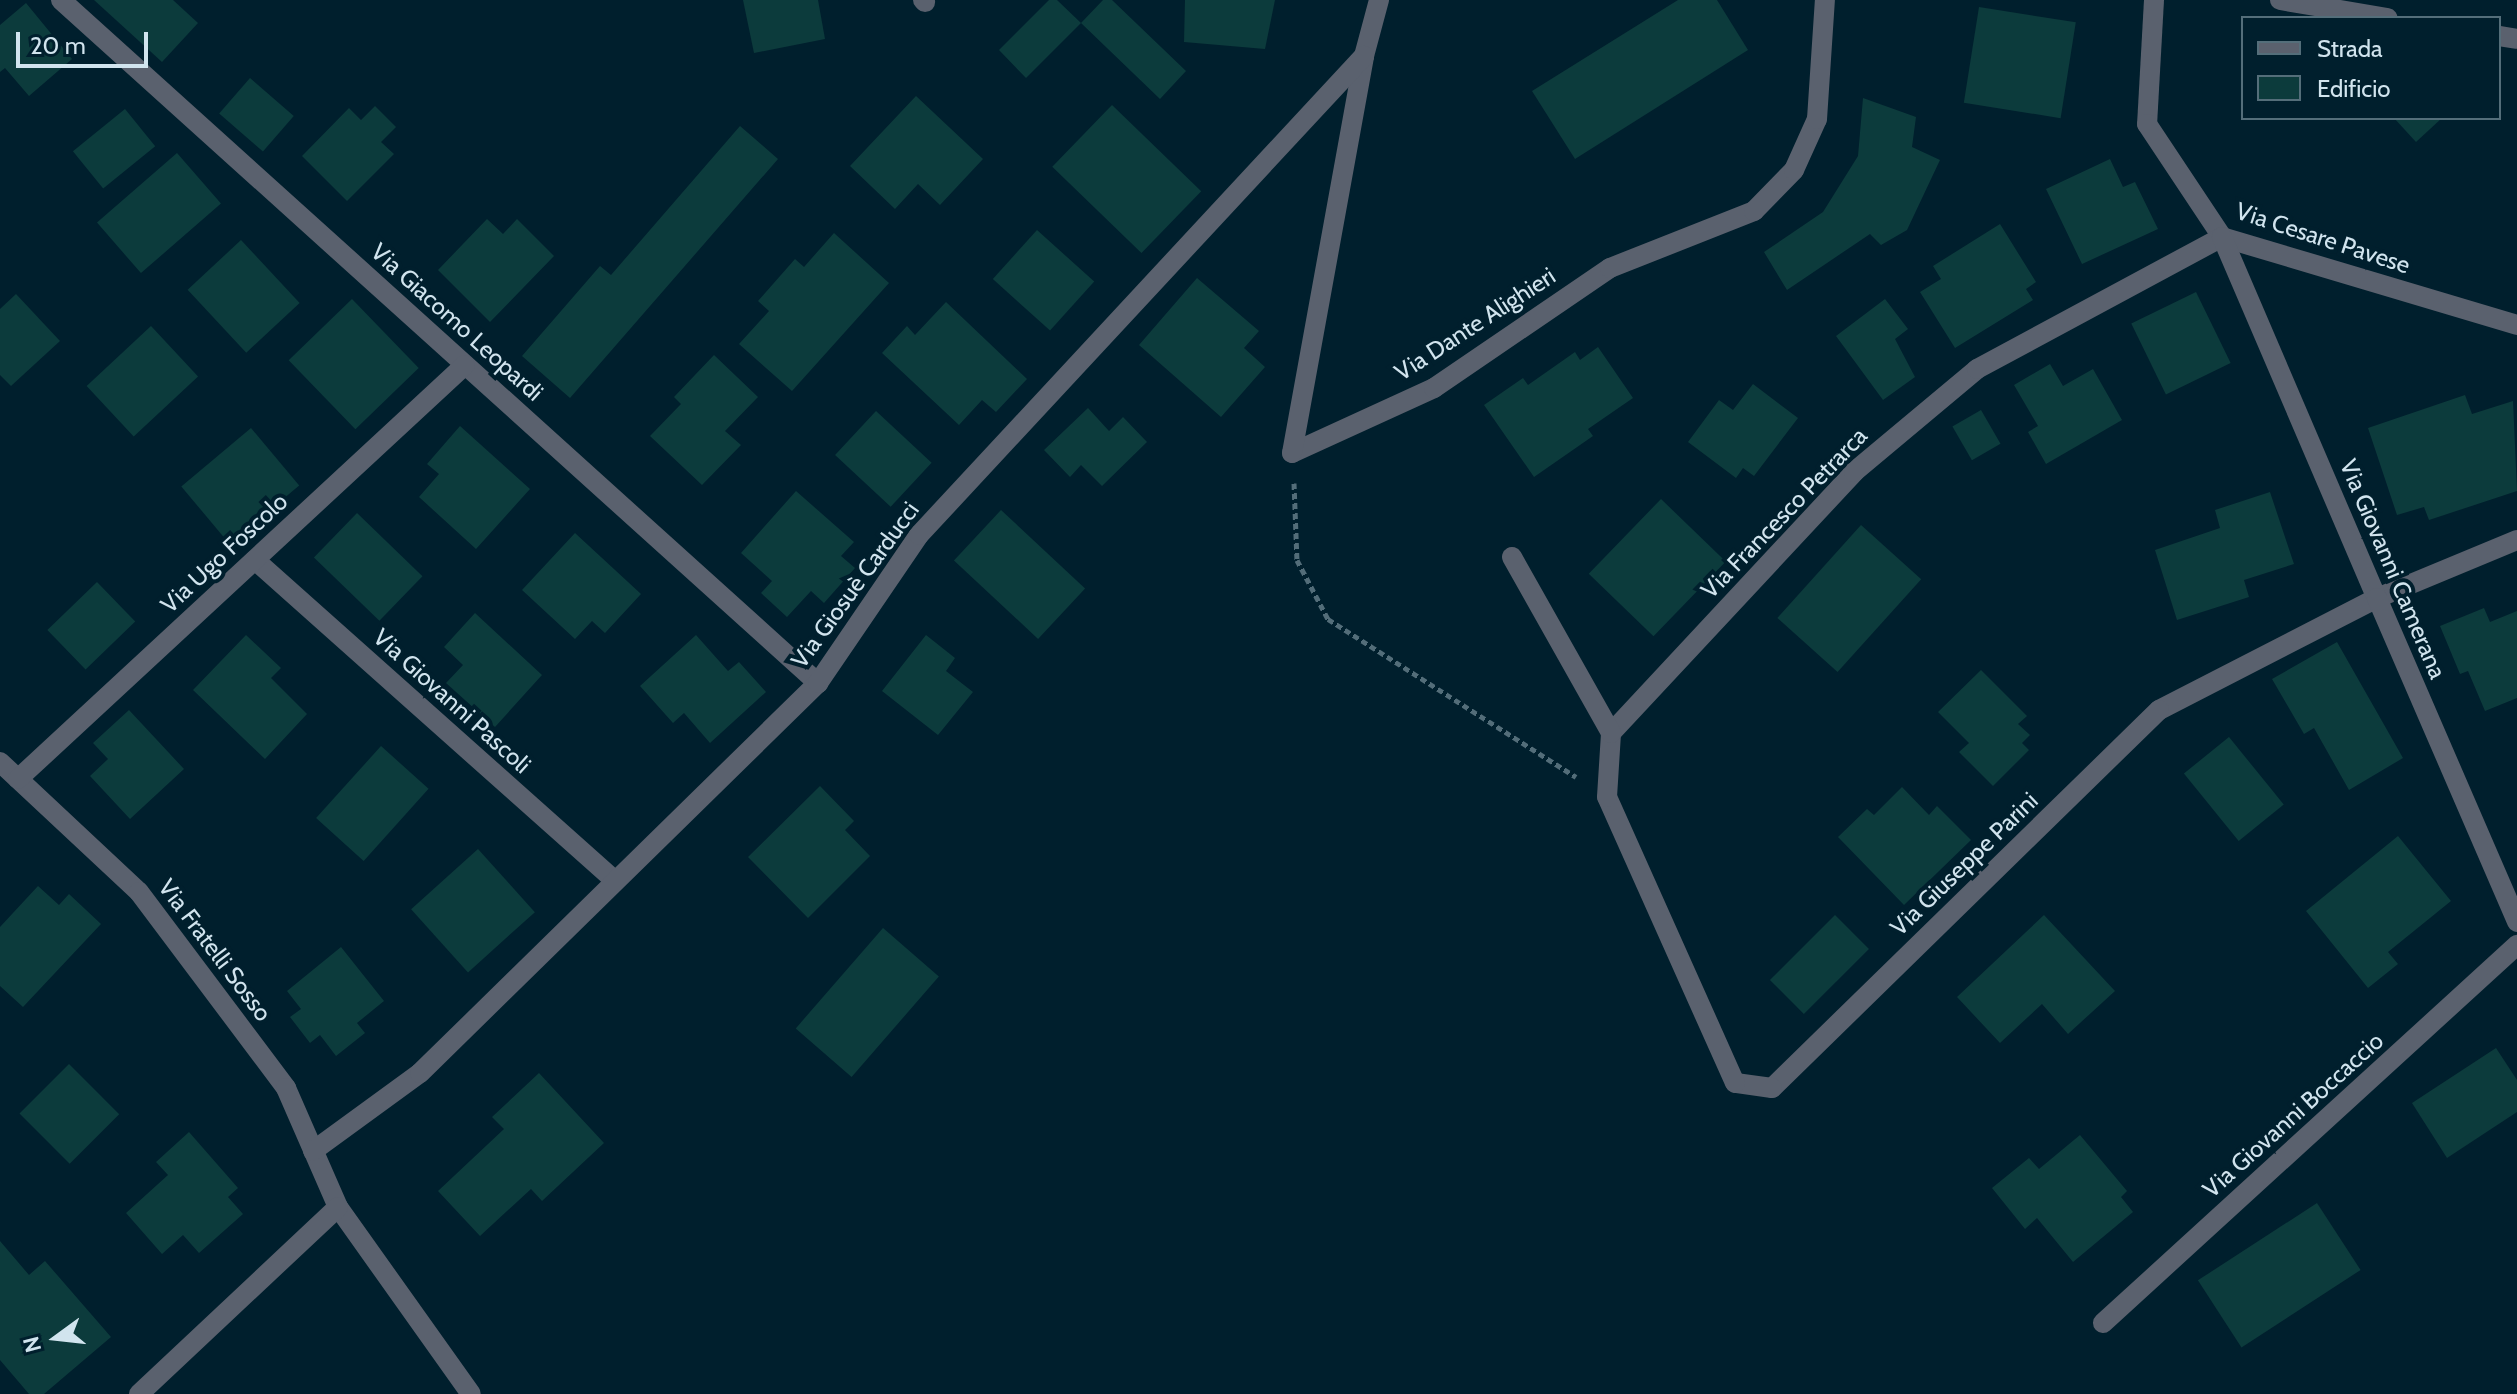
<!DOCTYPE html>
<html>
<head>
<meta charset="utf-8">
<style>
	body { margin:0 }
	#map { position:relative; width:2517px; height:1394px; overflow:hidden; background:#001f2d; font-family:Cabin,sans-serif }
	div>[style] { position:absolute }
	.building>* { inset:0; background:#0c3b3c; transform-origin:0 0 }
	.path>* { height:5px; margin-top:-2.5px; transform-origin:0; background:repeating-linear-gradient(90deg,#536d79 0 6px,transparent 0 10px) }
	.minor>* { height:20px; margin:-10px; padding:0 10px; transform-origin:10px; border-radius:10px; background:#5a616e }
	span { translate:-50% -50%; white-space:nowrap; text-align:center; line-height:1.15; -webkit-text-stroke:8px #001f2d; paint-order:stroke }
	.street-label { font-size:24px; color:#d1e4ee }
	.legend { position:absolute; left:2241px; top:16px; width:260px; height:104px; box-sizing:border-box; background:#001f2d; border:2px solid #546e7a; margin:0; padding:10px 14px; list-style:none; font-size:24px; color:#d1e4ee }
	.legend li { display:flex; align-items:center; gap:16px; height:40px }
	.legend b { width:40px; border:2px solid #546e7a }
	.north { position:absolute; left:16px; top:1298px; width:80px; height:80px; -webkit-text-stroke:6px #001f2d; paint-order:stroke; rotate:255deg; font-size:22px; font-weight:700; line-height:32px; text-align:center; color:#d1e4ee }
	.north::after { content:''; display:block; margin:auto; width:28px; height:36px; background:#d1e4ee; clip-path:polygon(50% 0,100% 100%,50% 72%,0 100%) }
	.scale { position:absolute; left:16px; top:32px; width:132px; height:36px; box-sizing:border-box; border:4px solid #d1e4ee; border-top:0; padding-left:10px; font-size:24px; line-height:28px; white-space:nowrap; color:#d1e4ee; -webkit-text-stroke:6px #001f2d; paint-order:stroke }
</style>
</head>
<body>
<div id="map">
	<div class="building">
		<div style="clip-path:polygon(94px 0,173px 0,198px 23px,162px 62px)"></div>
		<div style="clip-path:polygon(743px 0,818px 0,825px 39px,754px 53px)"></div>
		<div style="clip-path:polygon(1049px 0,1057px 0,1081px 23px,1103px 0,1112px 0,1186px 71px,1160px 99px,1081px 23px,1026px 78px,999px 50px)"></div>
		<div style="clip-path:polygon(1185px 0,1275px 0,1265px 49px,1184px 42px)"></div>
		<div style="clip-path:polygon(1678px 0,1717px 0,1748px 50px,1575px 159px,1532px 91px)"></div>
		<div style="clip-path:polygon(26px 3px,72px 59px,29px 96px,5px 68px,0 72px,0 25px)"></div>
		<div style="left:1979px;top:7px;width:98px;height:97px;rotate:9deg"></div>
		<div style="left:250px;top:78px;width:58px;height:47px;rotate:41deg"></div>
		<div style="clip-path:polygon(916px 96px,983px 159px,940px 205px,918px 184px,895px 209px,850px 166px)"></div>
		<div style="clip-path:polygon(1863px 98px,1916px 117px,1912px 147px,1940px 160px,1907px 230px,1881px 245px,1870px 234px,1787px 290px,1764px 252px,1823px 212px,1858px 156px)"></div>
		<div style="left:1112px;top:105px;width:124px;height:86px;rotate:44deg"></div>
		<div style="clip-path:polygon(375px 106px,396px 127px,381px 142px,394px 154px,347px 201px,302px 156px,349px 108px,361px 120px)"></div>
		<div style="left:125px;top:109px;width:48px;height:67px;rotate:51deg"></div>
		<div style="clip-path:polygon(2394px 118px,2442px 118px,2416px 142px)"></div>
		<div style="clip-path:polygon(740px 126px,778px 159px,570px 398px,522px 356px,600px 266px,611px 275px)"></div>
		<div style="left:177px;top:153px;width:67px;height:106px;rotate:49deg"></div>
		<div style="clip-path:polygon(2110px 159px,2123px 187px,2135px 182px,2158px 229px,2082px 264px,2046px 189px)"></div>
		<div style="clip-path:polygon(487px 219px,503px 234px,517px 219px,554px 256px,490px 322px,438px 270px)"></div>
		<div style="clip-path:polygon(2000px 224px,2036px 282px,2026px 289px,2033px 300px,1955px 348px,1920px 292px,1941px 279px,1933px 266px)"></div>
		<div style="left:1037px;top:230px;width:77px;height:66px;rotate:42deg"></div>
		<div style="clip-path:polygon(834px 233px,889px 283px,792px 391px,739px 344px,769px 311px,758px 301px,795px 259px,804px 267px)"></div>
		<div style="left:241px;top:240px;width:86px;height:73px;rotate:47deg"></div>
		<div style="clip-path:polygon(1197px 278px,1259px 331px,1244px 348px,1265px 367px,1221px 417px,1139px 345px)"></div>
		<div style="left:2196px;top:292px;width:79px;height:72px;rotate:64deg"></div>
		<div style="clip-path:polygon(16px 294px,60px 341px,11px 386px,0 375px,0 309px)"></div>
		<div style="left:352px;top:299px;width:96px;height:88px;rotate:46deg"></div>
		<div style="clip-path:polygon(1885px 299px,1908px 329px,1895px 339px,1915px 377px,1883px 400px,1836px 336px)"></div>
		<div style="clip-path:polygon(946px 302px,1027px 379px,996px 412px,982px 400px,959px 425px,882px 353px,907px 326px,915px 335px)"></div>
		<div style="left:151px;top:326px;width:69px;height:88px;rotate:47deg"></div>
		<div style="clip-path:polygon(1598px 347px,1633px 398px,1588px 429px,1593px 436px,1534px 477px,1484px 405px,1523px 378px,1528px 385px,1575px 352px,1580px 360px)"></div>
		<div style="clip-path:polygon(714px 355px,758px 397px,725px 431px,741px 445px,702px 485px,650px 436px,681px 404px,674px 397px)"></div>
		<div style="clip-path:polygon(2050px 364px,2063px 386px,2093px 369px,2122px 420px,2046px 464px,2028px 432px,2038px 426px,2014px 385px)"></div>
		<div style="clip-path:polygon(1753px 384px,1798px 418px,1754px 476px,1743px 468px,1736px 478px,1688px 442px,1719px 400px,1733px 410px)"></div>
		<div style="clip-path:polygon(2465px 395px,2472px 414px,2513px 401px,2517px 491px,2429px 520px,2424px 507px,2397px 515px,2368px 428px)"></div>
		<div style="clip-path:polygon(1088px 408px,1109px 431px,1123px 417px,1147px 442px,1102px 486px,1081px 465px,1070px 477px,1044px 450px)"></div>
		<div style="left:1981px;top:410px;width:39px;height:33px;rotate:60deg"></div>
		<div style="left:876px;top:411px;width:76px;height:60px;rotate:43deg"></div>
		<div style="clip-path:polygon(460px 426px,530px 489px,476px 549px,419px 497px,439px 474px,427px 464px)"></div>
		<div style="left:251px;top:428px;width:75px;height:91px;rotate:50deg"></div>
		<div style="clip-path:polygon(796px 491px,854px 542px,841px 556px,855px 568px,824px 603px,811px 591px,787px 617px,761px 593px,772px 581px,741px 553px)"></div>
		<div style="clip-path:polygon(2270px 492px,2294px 564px,2244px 580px,2249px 597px,2177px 620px,2155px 550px,2220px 528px,2215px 510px)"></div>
		<div style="left:1661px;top:499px;width:90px;height:104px;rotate:44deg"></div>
		<div style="left:1001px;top:510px;width:115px;height:69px;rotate:43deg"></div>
		<div style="left:357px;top:513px;width:91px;height:62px;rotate:44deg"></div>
		<div style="left:1861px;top:525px;width:81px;height:125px;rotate:42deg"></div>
		<div style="clip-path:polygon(575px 533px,641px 594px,605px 633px,592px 621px,575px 639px,522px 590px)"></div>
		<div style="left:97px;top:582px;width:55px;height:69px;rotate:46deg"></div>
		<div style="clip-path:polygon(2484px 608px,2490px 622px,2517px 611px,2517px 698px,2485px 711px,2468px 671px,2460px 674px,2440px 626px)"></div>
		<div style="clip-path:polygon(475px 613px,542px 675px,495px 727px,446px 683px,463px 665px,444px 647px)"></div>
		<div style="clip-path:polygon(246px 635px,281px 668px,271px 678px,307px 714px,265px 759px,193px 690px)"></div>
		<div style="clip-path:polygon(696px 635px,728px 671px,739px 662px,766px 692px,710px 743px,684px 713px,673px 723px,640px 686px)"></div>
		<div style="clip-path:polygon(926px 635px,955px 658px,946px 671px,973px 692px,938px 735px,882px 691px)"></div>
		<div style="clip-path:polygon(2337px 642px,2403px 758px,2349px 790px,2314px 728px,2304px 734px,2272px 679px)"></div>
		<div style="clip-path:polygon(1981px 670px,2027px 716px,2018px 724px,2030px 735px,2022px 743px,2029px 750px,1993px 786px,1959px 752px,1969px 743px,1938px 712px)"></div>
		<div style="clip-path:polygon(129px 710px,184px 769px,130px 819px,90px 776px,108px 759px,93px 743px)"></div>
		<div style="left:2229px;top:737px;width:87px;height:58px;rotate:51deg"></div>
		<div style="left:381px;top:746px;width:64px;height:97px;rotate:42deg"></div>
		<div style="clip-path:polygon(820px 786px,854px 821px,845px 830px,870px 856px,808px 918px,748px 857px)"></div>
		<div style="clip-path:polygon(1902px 787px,1929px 815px,1937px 806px,1971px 840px,1904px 905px,1838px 837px,1867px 809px,1874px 815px)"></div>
		<div style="clip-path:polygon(2398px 836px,2451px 901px,2388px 952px,2398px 964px,2368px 988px,2306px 911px)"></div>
		<div style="left:478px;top:849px;width:85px;height:90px;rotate:48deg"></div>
		<div style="clip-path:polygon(38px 886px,59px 905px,69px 894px,101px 924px,23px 1007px,0 986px,0 927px)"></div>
		<div style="left:1835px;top:915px;width:48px;height:92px;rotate:45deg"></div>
		<div style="clip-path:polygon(2044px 915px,2115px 991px,2068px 1034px,2042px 1004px,2000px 1043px,1957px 997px)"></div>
		<div style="left:883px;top:928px;width:74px;height:133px;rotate:41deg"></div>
		<div style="clip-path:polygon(341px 947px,384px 1001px,357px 1023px,365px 1033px,336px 1056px,320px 1035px,310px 1043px,290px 1017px,301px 1009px,287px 991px)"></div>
		<div style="clip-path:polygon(2496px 1048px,2517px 1080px,2517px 1112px,2447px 1158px,2412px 1103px)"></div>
		<div style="left:69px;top:1064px;width:71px;height:70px;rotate:45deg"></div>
		<div style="clip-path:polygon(539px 1073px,604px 1143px,542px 1201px,531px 1189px,480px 1236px,438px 1191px,504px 1129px,492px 1117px)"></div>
		<div style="clip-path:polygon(189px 1132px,238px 1188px,228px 1197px,243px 1214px,199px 1253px,183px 1235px,162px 1254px,126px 1213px,168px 1175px,156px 1162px)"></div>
		<div style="clip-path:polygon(2080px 1135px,2127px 1191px,2121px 1197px,2133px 1212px,2073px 1262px,2037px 1218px,2025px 1229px,1992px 1188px,2029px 1158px,2039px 1169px)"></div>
		<div style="left:2317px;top:1203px;width:80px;height:142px;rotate:57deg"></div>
		<div style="clip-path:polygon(0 1241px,29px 1275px,45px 1261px,111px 1337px,44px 1394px,29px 1394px,0 1360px)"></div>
	</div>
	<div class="path">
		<div style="left:1294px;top:483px;width:77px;rotate:87.8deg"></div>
		<div style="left:1297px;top:560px;width:67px;rotate:62.3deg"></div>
		<div style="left:1328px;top:619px;width:294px;rotate:32.5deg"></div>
	</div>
	<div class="minor">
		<div style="left:61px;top:0;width:1020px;rotate:42.06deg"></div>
		<div style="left:923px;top:0;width:3px;rotate:45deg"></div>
		<div style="left:2154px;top:0;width:124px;rotate:93.2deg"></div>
		<div style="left:2147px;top:124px;width:136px;rotate:56.4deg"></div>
		<div style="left:2222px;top:237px;width:308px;rotate:16.6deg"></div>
		<div style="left:2280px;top:0;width:109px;rotate:9.5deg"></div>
		<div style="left:2499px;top:36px;width:18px;rotate:9deg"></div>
		<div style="left:1292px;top:453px;width:156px;rotate:-24.6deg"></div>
		<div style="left:1434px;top:388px;width:213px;rotate:-34.3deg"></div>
		<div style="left:1610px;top:268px;width:155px;rotate:-21.6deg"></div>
		<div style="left:1754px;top:211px;width:57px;rotate:-45.7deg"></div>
		<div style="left:1794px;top:170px;width:56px;rotate:-65.7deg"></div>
		<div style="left:1817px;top:119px;width:119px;rotate:-86.2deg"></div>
		<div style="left:1292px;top:453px;width:403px;rotate:-79.7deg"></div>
		<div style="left:1364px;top:56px;width:58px;rotate:-75deg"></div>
		<div style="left:2517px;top:540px;width:152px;rotate:157.5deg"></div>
		<div style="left:2377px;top:598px;width:245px;rotate:152.8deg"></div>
		<div style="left:2159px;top:710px;width:541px;rotate:135.67deg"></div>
		<div style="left:1772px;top:1088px;width:37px;rotate:-172deg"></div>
		<div style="left:1735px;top:1083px;width:313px;rotate:-114.1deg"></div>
		<div style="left:1607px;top:797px;width:64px;rotate:-86.4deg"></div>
		<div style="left:1611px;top:733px;width:357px;rotate:-47deg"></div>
		<div style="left:1854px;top:472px;width:160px;rotate:-39.9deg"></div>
		<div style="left:1977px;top:369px;width:278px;rotate:-28.3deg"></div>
		<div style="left:2222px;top:237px;width:393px;rotate:66.8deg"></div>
		<div style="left:2377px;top:598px;width:353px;rotate:66.6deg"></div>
		<div style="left:1512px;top:557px;width:202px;rotate:60.6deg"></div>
		<div style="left:255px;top:560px;width:482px;rotate:41.7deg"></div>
		<div style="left:0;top:762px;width:190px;rotate:43.1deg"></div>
		<div style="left:139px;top:892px;width:245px;rotate:53.1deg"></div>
		<div style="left:286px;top:1088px;width:130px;rotate:66.4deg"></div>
		<div style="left:338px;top:1207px;width:229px;rotate:54.6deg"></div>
		<div style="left:18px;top:779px;width:609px;rotate:-42.81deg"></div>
		<div style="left:313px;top:1151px;width:132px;rotate:-36.1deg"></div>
		<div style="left:420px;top:1073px;width:557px;rotate:-44.42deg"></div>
		<div style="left:818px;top:683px;width:179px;rotate:-55.7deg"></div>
		<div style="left:919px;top:535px;width:654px;rotate:-47.11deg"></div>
		<div style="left:2103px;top:1323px;width:561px;rotate:-42.4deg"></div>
		<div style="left:139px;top:1394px;width:273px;rotate:-43.2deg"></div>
	</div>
	<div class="street-label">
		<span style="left:2323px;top:238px;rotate:18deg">Via Cesare Pavese</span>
		<span style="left:457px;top:322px;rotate:42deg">Via Giacomo Leopardi</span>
		<span style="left:1475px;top:324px;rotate:-33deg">Via Dante Alighieri</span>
		<span style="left:1784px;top:513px;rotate:-46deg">Via Francesco Petrarca</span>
		<span style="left:224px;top:553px;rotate:-43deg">Via Ugo Foscolo</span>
		<span style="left:2393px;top:569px;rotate:67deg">Via Giovanni Camerana</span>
		<span style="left:855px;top:585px;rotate:-54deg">Via Giosuè Carducci</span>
		<span style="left:452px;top:701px;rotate:42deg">Via Giovanni Pascoli</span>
		<span style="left:1964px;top:864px;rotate:-44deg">Via Giuseppe Parini</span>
		<span style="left:215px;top:950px;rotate:53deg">Via Fratelli Sosso</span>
		<span style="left:2293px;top:1115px;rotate:-42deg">Via Giovanni Boccaccio</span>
	</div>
	<ul class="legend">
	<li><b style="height:10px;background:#5a616e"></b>Strada</li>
	<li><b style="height:22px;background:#0c3b3c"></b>Edificio</li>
	</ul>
	<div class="north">N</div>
	<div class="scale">20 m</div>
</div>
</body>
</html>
